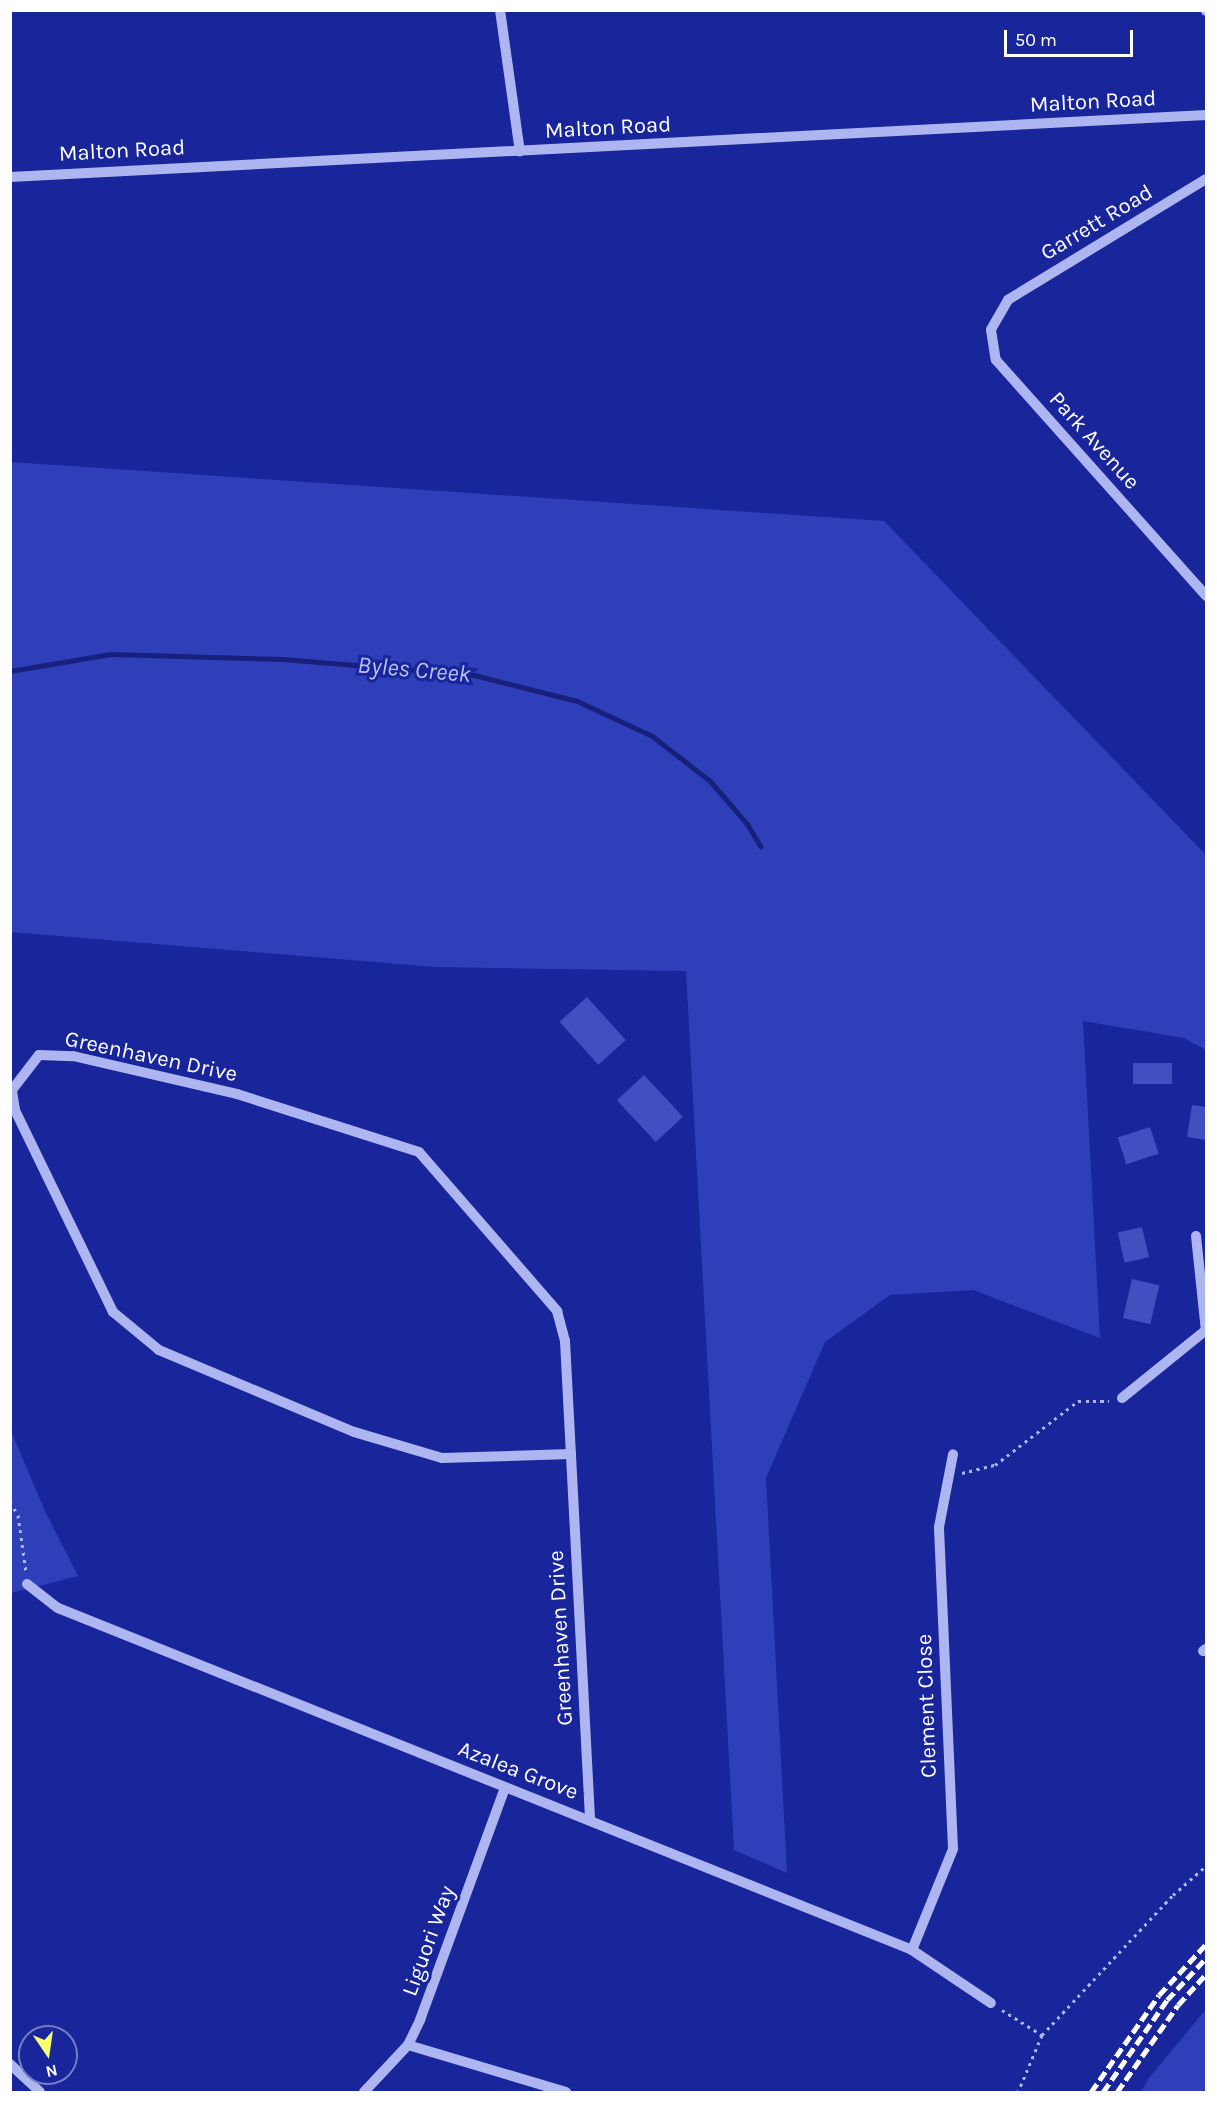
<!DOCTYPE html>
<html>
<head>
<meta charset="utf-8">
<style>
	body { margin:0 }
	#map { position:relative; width:1217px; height:2103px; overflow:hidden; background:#18259b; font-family:Karla,sans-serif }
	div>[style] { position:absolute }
	.green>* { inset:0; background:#2f3fba }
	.stream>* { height:5px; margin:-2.5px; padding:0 2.5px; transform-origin:2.5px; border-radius:2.5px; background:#17207d }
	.building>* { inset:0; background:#414fc1; transform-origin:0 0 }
	.path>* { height:3px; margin-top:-1.5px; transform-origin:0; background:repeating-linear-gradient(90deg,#aeb6f2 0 3px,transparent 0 7.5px) }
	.minor>* { height:10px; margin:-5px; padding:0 5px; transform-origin:5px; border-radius:5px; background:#aeb6f2 }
	.rail>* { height:4.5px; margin-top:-2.25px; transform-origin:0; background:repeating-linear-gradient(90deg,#fff 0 10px,transparent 0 14.5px) }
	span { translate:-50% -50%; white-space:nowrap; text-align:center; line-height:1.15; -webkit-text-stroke:6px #18259b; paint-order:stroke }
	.street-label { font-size:22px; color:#fff }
	.water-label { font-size:24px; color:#bbc2f8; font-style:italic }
	.frame { position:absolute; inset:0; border:12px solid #fff; pointer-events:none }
	.north { position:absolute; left:18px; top:2025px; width:60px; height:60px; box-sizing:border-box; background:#18259b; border:2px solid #747cc3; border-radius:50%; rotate:167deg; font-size:16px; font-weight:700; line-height:24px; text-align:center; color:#fff }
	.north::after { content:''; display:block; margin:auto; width:21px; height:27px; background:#f8ff6f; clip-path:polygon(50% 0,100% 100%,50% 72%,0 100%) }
	.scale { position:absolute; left:1004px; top:30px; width:129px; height:27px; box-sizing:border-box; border:3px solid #fff; border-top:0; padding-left:8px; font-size:18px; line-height:21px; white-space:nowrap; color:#fff; -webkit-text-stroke:4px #18259b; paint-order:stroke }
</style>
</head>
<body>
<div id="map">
	<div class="green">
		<div style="clip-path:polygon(11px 462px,884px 521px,1206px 855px,1206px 1050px,1184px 1038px,1083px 1021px,1100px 1338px,973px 1290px,890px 1295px,825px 1342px,766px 1478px,787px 1873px,734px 1850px,686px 971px,435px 967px,11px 932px)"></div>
		<div style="clip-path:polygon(10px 1429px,45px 1511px,78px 1576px,11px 1593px)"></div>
		<div style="clip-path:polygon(1206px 2009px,1206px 2092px,1141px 2092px,1149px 2078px)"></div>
	</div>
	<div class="stream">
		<div style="left:10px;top:671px;width:102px;rotate:-9.6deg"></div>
		<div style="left:111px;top:654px;width:172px;rotate:1.7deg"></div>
		<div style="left:283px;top:659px;width:192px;rotate:4.8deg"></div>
		<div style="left:474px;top:675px;width:106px;rotate:14.2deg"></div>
		<div style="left:577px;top:701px;width:83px;rotate:25deg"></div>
		<div style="left:652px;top:736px;width:73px;rotate:37.8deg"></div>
		<div style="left:710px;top:781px;width:57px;rotate:49.3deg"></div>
		<div style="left:747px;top:824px;width:26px;rotate:59deg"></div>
	</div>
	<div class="building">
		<div style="left:587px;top:997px;width:58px;height:37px;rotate:48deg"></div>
		<div style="left:1133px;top:1063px;width:39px;height:21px"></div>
		<div style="left:644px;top:1075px;width:57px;height:37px;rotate:47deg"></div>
		<div style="clip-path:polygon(1192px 1105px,1206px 1107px,1206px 1140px,1187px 1137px)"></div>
		<div style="left:1150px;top:1127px;width:28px;height:34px;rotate:72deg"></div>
		<div style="left:1142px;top:1227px;width:31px;height:25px;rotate:77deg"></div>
		<div style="left:1132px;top:1279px;width:28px;height:40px;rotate:13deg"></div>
	</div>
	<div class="path">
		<div style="left:962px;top:1473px;width:34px;rotate:-14deg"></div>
		<div style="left:995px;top:1465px;width:105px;rotate:-37.6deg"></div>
		<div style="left:1078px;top:1401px;width:31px"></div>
		<div style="left:10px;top:1502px;width:15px;rotate:58deg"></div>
		<div style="left:18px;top:1515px;width:58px;rotate:82deg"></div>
		<div style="left:1002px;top:2010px;width:47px;rotate:32deg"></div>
		<div style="left:1042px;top:2035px;width:62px;rotate:112.8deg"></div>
		<div style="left:1042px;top:2035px;width:192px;rotate:-46.9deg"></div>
		<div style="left:1173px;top:1895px;width:44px;rotate:-41.3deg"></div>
	</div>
	<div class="minor">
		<div style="left:500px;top:10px;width:143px;rotate:82deg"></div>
		<div style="left:1206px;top:10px;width:1px;rotate:90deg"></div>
		<div style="left:10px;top:177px;width:1198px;rotate:-2.97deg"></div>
		<div style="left:1206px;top:179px;width:232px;rotate:148.6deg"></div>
		<div style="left:1008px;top:300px;width:34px;rotate:120deg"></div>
		<div style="left:991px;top:330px;width:30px;rotate:81deg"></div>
		<div style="left:996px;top:360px;width:316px;rotate:48.3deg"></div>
		<div style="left:1196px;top:1236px;width:96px;rotate:84deg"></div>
		<div style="left:1122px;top:1398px;width:108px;rotate:-39deg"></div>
		<div style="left:571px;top:1454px;width:129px;rotate:178.2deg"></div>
		<div style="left:442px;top:1458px;width:92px;rotate:-163.5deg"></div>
		<div style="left:354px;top:1432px;width:212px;rotate:-157.2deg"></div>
		<div style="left:159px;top:1350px;width:60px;rotate:-140.4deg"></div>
		<div style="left:113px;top:1312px;width:225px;rotate:-115.9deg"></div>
		<div style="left:15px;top:1110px;width:20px;rotate:-99deg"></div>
		<div style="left:12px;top:1090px;width:44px;rotate:-52.4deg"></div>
		<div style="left:39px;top:1055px;width:34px;rotate:2deg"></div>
		<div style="left:73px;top:1056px;width:168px;rotate:13deg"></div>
		<div style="left:237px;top:1094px;width:191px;rotate:17.7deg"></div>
		<div style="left:419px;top:1152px;width:211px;rotate:49deg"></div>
		<div style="left:557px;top:1311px;width:31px;rotate:75deg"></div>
		<div style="left:565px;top:1341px;width:479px;rotate:87deg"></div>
		<div style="left:27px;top:1584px;width:39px;rotate:38deg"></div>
		<div style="left:58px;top:1608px;width:920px;rotate:21.82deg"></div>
		<div style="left:912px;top:1950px;width:95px;rotate:33.9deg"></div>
		<div style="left:1203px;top:1651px;width:4px;rotate:-34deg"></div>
		<div style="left:912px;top:1950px;width:109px;rotate:-67.9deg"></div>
		<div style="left:953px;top:1849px;width:322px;rotate:-92.5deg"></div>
		<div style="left:939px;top:1527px;width:74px;rotate:-79.1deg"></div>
		<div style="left:408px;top:2045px;width:165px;rotate:16.6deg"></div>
		<div style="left:10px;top:2064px;width:41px;rotate:43deg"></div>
		<div style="left:364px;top:2092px;width:64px;rotate:-46.9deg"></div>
		<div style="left:408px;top:2045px;width:28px;rotate:-64deg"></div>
		<div style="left:420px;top:2020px;width:247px;rotate:-69.9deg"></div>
	</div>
	<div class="rail">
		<div style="left:1091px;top:2092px;width:118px;rotate:-55deg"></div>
		<div style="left:1159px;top:1995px;width:69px;rotate:-47.3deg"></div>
		<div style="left:1103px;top:2092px;width:112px;rotate:-55.2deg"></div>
		<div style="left:1167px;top:2000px;width:57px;rotate:-47.1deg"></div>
		<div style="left:1117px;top:2092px;width:106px;rotate:-55deg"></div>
		<div style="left:1178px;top:2005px;width:42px;rotate:-47.9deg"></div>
	</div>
	<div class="street-label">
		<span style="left:1093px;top:102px;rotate:-3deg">Malton Road</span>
		<span style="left:608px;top:128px;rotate:-3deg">Malton Road</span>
		<span style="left:122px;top:151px;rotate:-3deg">Malton Road</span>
		<span style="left:1097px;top:223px;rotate:-31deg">Garrett Road</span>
		<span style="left:1094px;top:441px;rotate:48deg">Park Avenue</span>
		<span style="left:151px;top:1057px;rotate:12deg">Greenhaven Drive</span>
		<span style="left:561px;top:1638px;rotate:-93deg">Greenhaven Drive</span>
		<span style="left:927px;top:1706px;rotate:-92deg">Clement Close</span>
		<span style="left:518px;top:1771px;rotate:21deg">Azalea Grove</span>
		<span style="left:429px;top:1941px;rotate:-70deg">Liguori Way</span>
	</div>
	<div class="water-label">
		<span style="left:414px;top:670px;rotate:5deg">Byles Creek</span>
	</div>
	<div class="frame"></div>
	<div class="north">N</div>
	<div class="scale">50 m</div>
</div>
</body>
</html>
